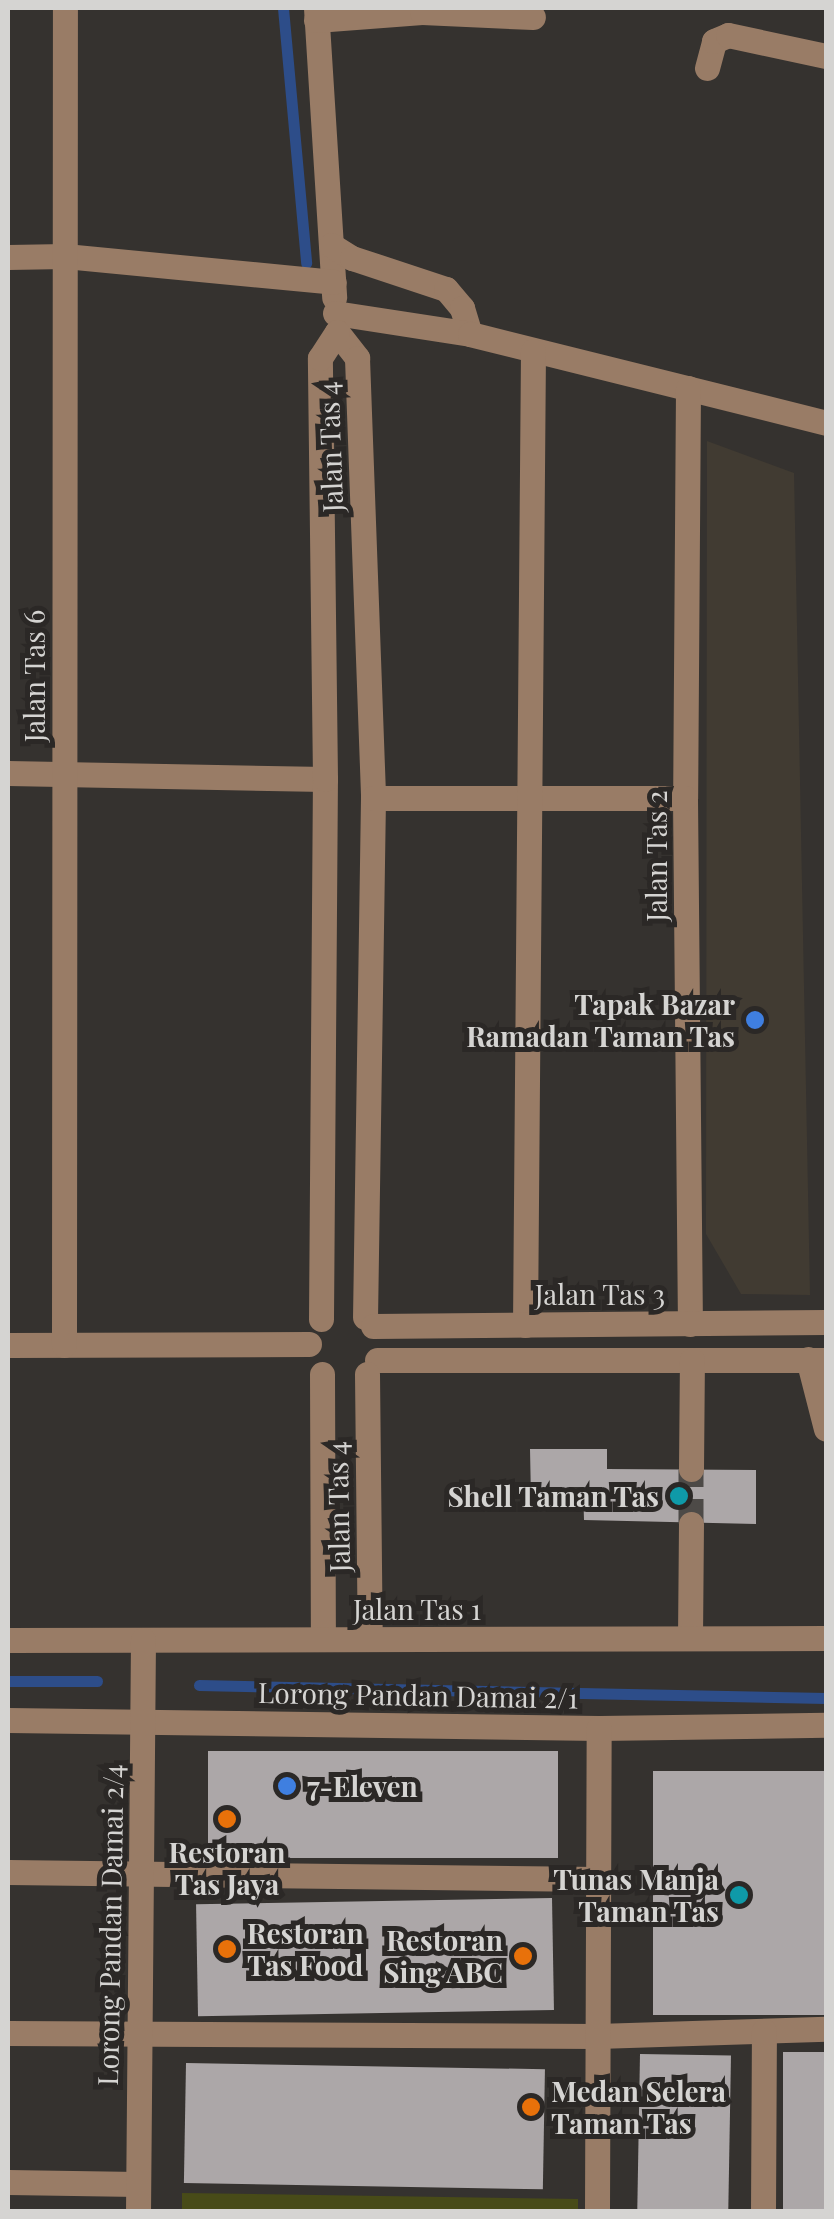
<!DOCTYPE html>
<html>
<head>
<meta charset="utf-8">
<style>
	body { margin:0 }
	#map { position:relative; width:834px; height:2219px; overflow:hidden; background:#35322f; font-family:"Playfair Display",serif }
	div>[style] { position:absolute }
	.built>* { inset:0; background:#413b32 }
	.green>* { inset:0; background:#484b18 }
	.stream>* { height:11px; margin:-5.5px; padding:0 5.5px; transform-origin:5.5px; border-radius:5.5px; background:#2d4d89 }
	.building>* { inset:0; background:#aca7a8; transform-origin:0 0 }
	.minor-tunnel>* { height:25px; margin-top:-12.5px; transform-origin:0; background:repeating-linear-gradient(90deg,#4d4a47 0 25px,transparent 0 37px) }
	.minor>* { height:25px; margin:-12.5px; padding:0 12.5px; transform-origin:12.5px; border-radius:12.5px; background:#997c66 }
	.dots>* { width:28px; height:28px; translate:-50% -50%; box-sizing:border-box; border:5px solid #2b2826; border-radius:50% }
	span { translate:-50% -50%; white-space:nowrap; text-align:center; line-height:1.15; -webkit-text-stroke:10px #2b2826; paint-order:stroke }
	.street-label { font-size:28px; color:#d5d4d2 }
	.poi-label { font-size:28px; color:#d5d4d2; font-weight:700 }
	.right { translate:-100% -50%; text-align:right }
	.left { translate:0 -50%; text-align:left }
	.frame { position:absolute; inset:0; border:10px solid #d5d4d2; pointer-events:none }
</style>
</head>
<body>
<div id="map">
	<div class="built">
		<div style="clip-path:polygon(707px 441px,794px 473px,810px 1295px,741px 1294px,706px 1234px)"></div>
	</div>
	<div class="green">
		<div style="clip-path:polygon(182px 2193px,578px 2199px,578px 2211px,182px 2212px)"></div>
	</div>
	<div class="stream">
		<div style="left:283px;top:8px;width:256px;rotate:84.8deg"></div>
		<div style="left:8px;top:1681px;width:89px"></div>
		<div style="left:199px;top:1685px;width:627px;rotate:1.19deg"></div>
	</div>
	<div class="building">
		<div style="clip-path:polygon(530px 1449px,607px 1449px,607px 1469px,756px 1470px,756px 1524px,584px 1520px,583px 1487px,569px 1487px,569px 1500px,531px 1500px)"></div>
		<div style="left:208px;top:1751px;width:350px;height:107px"></div>
		<div style="left:826px;top:1771px;width:244px;height:173px;rotate:90deg"></div>
		<div style="left:552px;top:1898px;width:112px;height:356px;rotate:89deg"></div>
		<div style="left:783px;top:2052px;width:43px;height:160px"></div>
		<div style="left:640px;top:2054px;width:91px;height:158px;rotate:1deg"></div>
		<div style="left:186px;top:2063px;width:359px;height:120px;rotate:1deg"></div>
	</div>
	<div class="minor-tunnel">
		<div style="left:691px;top:1524px;width:55px;rotate:-90deg"></div>
	</div>
	<div class="minor">
		<div style="left:316px;top:8px;width:290px;rotate:86.4deg"></div>
		<div style="left:316px;top:20px;width:106px;rotate:-4.3deg"></div>
		<div style="left:422px;top:12px;width:111px;rotate:2.6deg"></div>
		<div style="left:707px;top:68px;width:28px;rotate:-75deg"></div>
		<div style="left:714px;top:41px;width:15px;rotate:-23deg"></div>
		<div style="left:728px;top:35px;width:100px;rotate:12.1deg"></div>
		<div style="left:331px;top:245px;width:25px;rotate:32deg"></div>
		<div style="left:352px;top:258px;width:99px;rotate:18.3deg"></div>
		<div style="left:446px;top:289px;width:25px;rotate:50deg"></div>
		<div style="left:462px;top:308px;width:27px;rotate:73deg"></div>
		<div style="left:8px;top:257px;width:57px;rotate:-1deg"></div>
		<div style="left:65px;top:256px;width:270px;rotate:5.5deg"></div>
		<div style="left:335px;top:313px;width:137px;rotate:8.8deg"></div>
		<div style="left:470px;top:334px;width:367px;rotate:14deg"></div>
		<div style="left:337px;top:332px;width:33px;rotate:52deg"></div>
		<div style="left:357px;top:358px;width:440px;rotate:87.9deg"></div>
		<div style="left:373px;top:798px;width:519px;rotate:90.88deg"></div>
		<div style="left:688px;top:388px;width:410px;rotate:90.4deg"></div>
		<div style="left:685px;top:798px;width:526px;rotate:89.46deg"></div>
		<div style="left:8px;top:773px;width:317px;rotate:1.1deg"></div>
		<div style="left:373px;top:798px;width:312px"></div>
		<div style="left:321px;top:1319px;width:540px;rotate:-89.58deg"></div>
		<div style="left:325px;top:779px;width:421px;rotate:-90.7deg"></div>
		<div style="left:320px;top:358px;width:31px;rotate:-57deg"></div>
		<div style="left:525px;top:1325px;width:974px;rotate:-89.53deg"></div>
		<div style="left:373px;top:1326px;width:453px;rotate:-0.5deg"></div>
		<div style="left:8px;top:1345px;width:301px;rotate:-0.2deg"></div>
		<div style="left:64px;top:1345px;width:1337px;rotate:-89.96deg"></div>
		<div style="left:808px;top:1359px;width:72px;rotate:75.6deg"></div>
		<div style="left:377px;top:1360px;width:449px"></div>
		<div style="left:322px;top:1374px;width:265px;rotate:89.8deg"></div>
		<div style="left:367px;top:1374px;width:265px;rotate:89.4deg"></div>
		<div style="left:691px;top:1469px;width:109px;rotate:-89.5deg"></div>
		<div style="left:690px;top:1638px;width:114px;rotate:-89.5deg"></div>
		<div style="left:8px;top:1640px;width:818px;rotate:-0.14deg"></div>
		<div style="left:8px;top:1720px;width:591px;rotate:0.78deg"></div>
		<div style="left:599px;top:1728px;width:227px;rotate:-0.8deg"></div>
		<div style="left:8px;top:1872px;width:590px;rotate:0.68deg"></div>
		<div style="left:8px;top:2033px;width:589px;rotate:0.29deg"></div>
		<div style="left:597px;top:2036px;width:229px;rotate:-1.8deg"></div>
		<div style="left:8px;top:2182px;width:130px;rotate:0.9deg"></div>
		<div style="left:138px;top:2212px;width:572px;rotate:-89.5deg"></div>
		<div style="left:597px;top:2212px;width:484px;rotate:-89.8deg"></div>
		<div style="left:763px;top:2212px;width:181px;rotate:-89.7deg"></div>
	</div>
	<div class="dots">
		<div style="left:755px;top:1020px;background:#3f7fe0"></div>
		<div style="left:679px;top:1496px;background:#0f9aa8"></div>
		<div style="left:287px;top:1786px;background:#3f7fe0"></div>
		<div style="left:227px;top:1819px;background:#e8710a"></div>
		<div style="left:739px;top:1895px;background:#0f9aa8"></div>
		<div style="left:227px;top:1949px;background:#e8710a"></div>
		<div style="left:523px;top:1956px;background:#e8710a"></div>
		<div style="left:531px;top:2107px;background:#e8710a"></div>
	</div>
	<div class="street-label">
		<span style="left:330px;top:447px;rotate:-92deg">Jalan Tas 4</span>
		<span style="left:34px;top:676px;rotate:-90deg">Jalan Tas 6</span>
		<span style="left:656px;top:856px;rotate:-90deg">Jalan Tas 2</span>
		<span style="left:600px;top:1294px">Jalan Tas 3</span>
		<span style="left:338px;top:1507px;rotate:-91deg">Jalan Tas 4</span>
		<span style="left:417px;top:1609px">Jalan Tas 1</span>
		<span style="left:418px;top:1695px;rotate:1deg">Lorong Pandan Damai 2/1</span>
		<span style="left:110px;top:1925px;rotate:-89deg">Lorong Pandan Damai 2/4</span>
	</div>
	<div class="poi-label">
		<span class="right" style="left:735px;top:1020px">Tapak Bazar<br>Ramadan Taman Tas</span>
		<span class="right" style="left:659px;top:1496px">Shell Taman Tas</span>
		<span class="left" style="left:307px;top:1786px">7-Eleven</span>
		<span style="left:227px;top:1868px">Restoran<br>Tas Jaya</span>
		<span class="right" style="left:719px;top:1895px">Tunas Manja<br>Taman Tas</span>
		<span class="left" style="left:247px;top:1949px">Restoran<br>Tas Food</span>
		<span class="right" style="left:503px;top:1956px">Restoran<br>Sing ABC</span>
		<span class="left" style="left:551px;top:2107px">Medan Selera<br>Taman Tas</span>
	</div>
	<div class="frame"></div>
</div>
</body>
</html>
